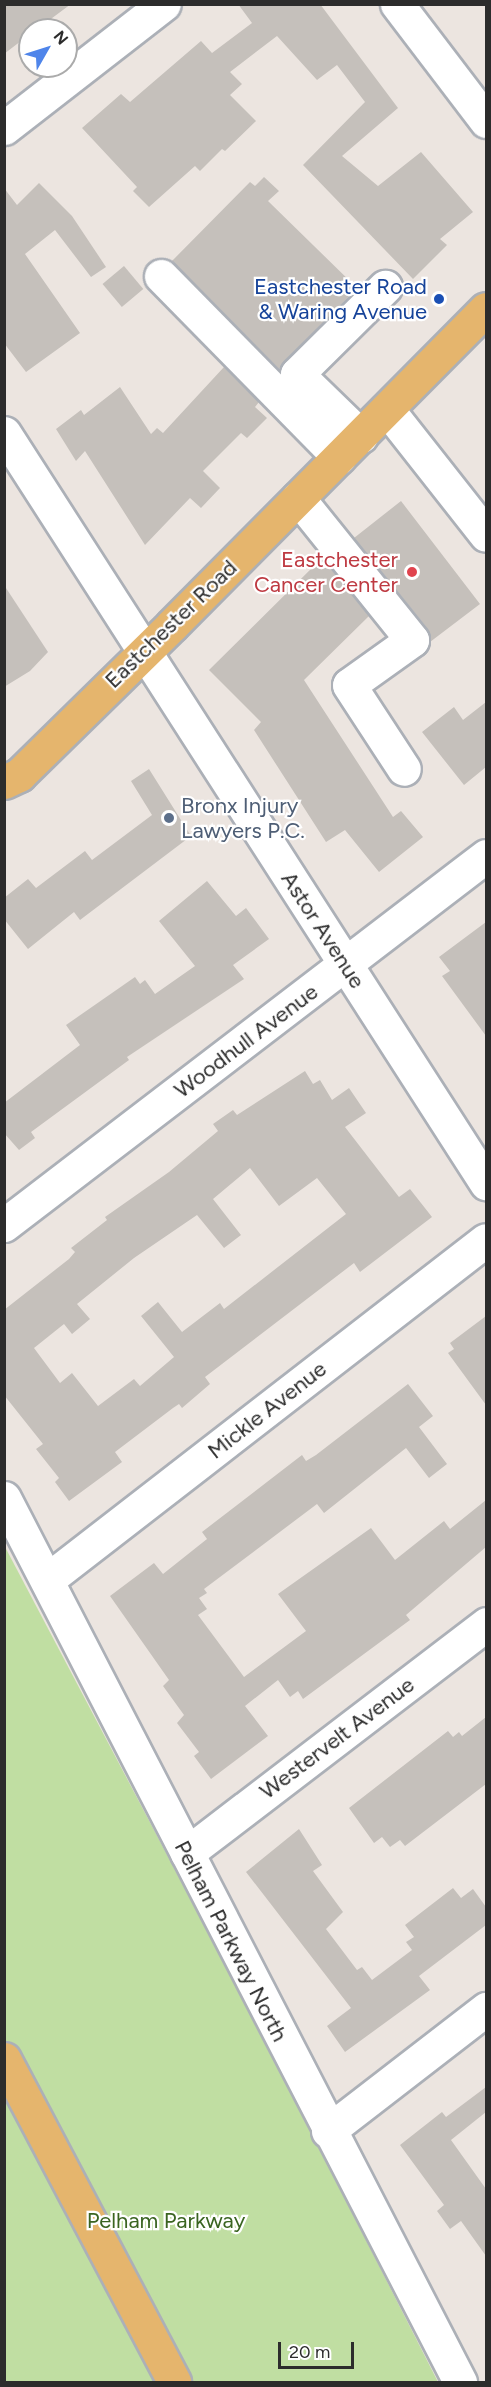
<!DOCTYPE html>
<html>
<head>
<meta charset="utf-8">
<style>
	body { margin:0 }
	#map { position:relative; width:491px; height:2387px; overflow:hidden; background:#ece5e0; font-family:Figtree,sans-serif }
	div>[style] { position:absolute }
	.green>* { inset:0; background:#c0dea2 }
	.building>* { inset:0; background:#c5c0bb; transform-origin:0 0 }
	.roads { filter:drop-shadow(2px 0 #acb0b7) drop-shadow(-2px 0 #acb0b7) drop-shadow(0 2px #acb0b7) drop-shadow(0 -2px #acb0b7) }
	.minor>* { height:33px; margin:-16.5px; padding:0 16.5px; transform-origin:16.5px; border-radius:16.5px; background:#fff }
	.major>* { height:33px; margin:-16.5px; padding:0 16.5px; transform-origin:16.5px; border-radius:16.5px; background:#e5b56d }
	.dots>* { width:16px; height:16px; translate:-50% -50%; box-sizing:border-box; border:3px solid #fff; border-radius:50% }
	span { translate:-50% -50%; white-space:nowrap; text-align:center; line-height:1.15; -webkit-text-stroke:4.5px #fff; paint-order:stroke }
	.transit-label { font-size:22px; color:#164399 }
	.right { translate:-100% -50%; text-align:right }
	.health-label { font-size:22px; color:#be3a42 }
	.street-label { font-size:22px; color:#2c2c2c }
	.service-label { font-size:22px; color:#4e5e75 }
	.left { translate:0 -50%; text-align:left }
	.park-label { font-size:22px; color:#3a6421 }
	.frame { position:absolute; inset:0; border:6px solid #2c2c2c; pointer-events:none }
	.north { position:absolute; left:18px; top:18px; width:60px; height:60px; box-sizing:border-box; background:#fff; border:2px solid #ababab; border-radius:50%; rotate:51deg; font-size:16px; font-weight:700; line-height:24px; text-align:center; color:#2c2c2c }
	.north::after { content:''; display:block; margin:auto; width:21px; height:27px; background:#4f85ea; clip-path:polygon(50% 0,100% 100%,50% 72%,0 100%) }
	.scale { position:absolute; left:278px; top:2342px; width:76px; height:27px; box-sizing:border-box; border:3px solid #2c2c2c; border-top:0; padding-left:8px; font-size:18px; line-height:21px; white-space:nowrap; color:#2c2c2c; -webkit-text-stroke:4px #fff; paint-order:stroke }
</style>
</head>
<body>
<div id="map">
	<div class="green">
		<div style="clip-path:polygon(4px 1545px,263px 2037px,438px 2382px,5px 2382px)"></div>
	</div>
	<div class="building">
		<div style="clip-path:polygon(4px 4px,71px 4px,36px 30px,30px 30px,30px 34px,4px 54px)"></div>
		<div style="clip-path:polygon(238px 4px,320px 4px,398px 108px,342px 156px,378px 186px,421px 152px,473px 212px,440px 239px,447px 245px,413px 279px,303px 165px,365px 102px,337px 65px,317px 80px,277px 36px,230px 72px,242px 84px,230px 95px,256px 121px,225px 151px,222px 149px,200px 171px,195px 166px,149px 207px,133px 191px,137px 187px,82px 128px,121px 94px,130px 102px,201px 41px,212px 53px,252px 23px)"></div>
		<div style="clip-path:polygon(264px 177px,279px 191px,268px 201px,357px 288px,279px 369px,172px 261px,250px 182px,255px 186px)"></div>
		<div style="clip-path:polygon(39px 183px,72px 216px,106px 267px,91px 277px,55px 230px,25px 254px,80px 333px,26px 372px,4px 343px,4px 188px,17px 205px)"></div>
		<div style="left:124px;top:266px;width:30px;height:28px;rotate:50deg"></div>
		<div style="clip-path:polygon(224px 367px,259px 402px,255px 407px,267px 418px,247px 438px,241px 433px,203px 471px,220px 488px,201px 508px,190px 498px,145px 545px,85px 451px,76px 461px,56px 429px,81px 410px,84px 415px,120px 387px,151px 434px,157px 428px,163px 433px)"></div>
		<div style="clip-path:polygon(401px 501px,480px 604px,430px 642px,427px 628px,354px 538px)"></div>
		<div style="clip-path:polygon(322px 558px,369px 616px,304px 680px,393px 817px,401px 811px,423px 837px,379px 872px,345px 830px,326px 842px,254px 730px,261px 722px,209px 670px)"></div>
		<div style="clip-path:polygon(4px 585px,48px 652px,30px 671px,4px 687px)"></div>
		<div style="clip-path:polygon(486px 702px,486px 767px,464px 785px,422px 732px,454px 707px,463px 720px)"></div>
		<div style="clip-path:polygon(149px 769px,191px 836px,80px 920px,74px 912px,28px 949px,4px 919px,4px 898px,28px 879px,36px 888px,85px 851px,92px 860px,152px 815px,131px 781px)"></div>
		<div style="clip-path:polygon(207px 881px,236px 916px,246px 908px,269px 939px,233px 965px,244px 979px,127px 1057px,129px 1060px,31px 1132px,35px 1138px,19px 1150px,4px 1133px,4px 1103px,80px 1045px,66px 1025px,135px 977px,140px 984px,145px 980px,155px 994px,195px 966px,159px 921px)"></div>
		<div style="clip-path:polygon(486px 922px,486px 1036px,442px 976px,450px 971px,439px 957px)"></div>
		<div style="clip-path:polygon(evenodd,305px 1071px,313px 1084px,320px 1080px,332px 1100px,349px 1088px,366px 1113px,345px 1127px,399px 1197px,410px 1189px,432px 1217px,360px 1272px,354px 1263px,205px 1377px,210px 1384px,182px 1408px,179px 1404px,173px 1408px,115px 1452px,122px 1462px,69px 1501px,55px 1482px,59px 1478px,36px 1449px,43px 1444px,4px 1395px,4px 1310px,69px 1259px,75px 1252px,71px 1248px,107px 1220px,105px 1217px,169px 1172px,218px 1131px,213px 1124px,233px 1110px,237px 1115px,305px 1071px,250px 1168px,279px 1206px,317px 1178px,346px 1214px,224px 1309px,220px 1303px,182px 1332px,158px 1302px,141px 1316px,174px 1357px,140px 1386px,134px 1379px,98px 1406px,72px 1373px,60px 1383px,34px 1348px,64px 1324px,72px 1334px,90px 1319px,77px 1304px,134px 1258px,197px 1215px,224px 1248px,241px 1235px,213px 1199px,250px 1168px)"></div>
		<div style="clip-path:polygon(486px 1316px,486px 1405px,448px 1353px,454px 1349px,450px 1343px)"></div>
		<div style="clip-path:polygon(408px 1384px,433px 1416px,419px 1427px,447px 1464px,429px 1478px,406px 1448px,324px 1513px,317px 1504px,204px 1589px,207px 1593px,199px 1598px,207px 1609px,198px 1615px,244px 1677px,306px 1631px,278px 1594px,371px 1528px,395px 1560px,444px 1521px,450px 1529px,486px 1500px,486px 1547px,406px 1615px,410px 1620px,303px 1699px,298px 1691px,290px 1697px,278px 1680px,245px 1706px,268px 1736px,211px 1779px,194px 1756px,199px 1752px,177px 1723px,184px 1715px,163px 1686px,169px 1680px,110px 1596px,154px 1563px,163px 1574px,207px 1539px,202px 1532px,302px 1455px,306px 1461px,316px 1455px)"></div>
		<div style="clip-path:polygon(486px 1717px,486px 1784px,405px 1846px,400px 1840px,390px 1847px,382px 1837px,374px 1843px,349px 1808px,448px 1731px,453px 1737px,459px 1732px,462px 1736px)"></div>
		<div style="clip-path:polygon(299px 1829px,322px 1865px,313px 1871px,343px 1912px,326px 1929px,357px 1970px,362px 1967px,372px 1980px,412px 1950px,406px 1942px,414px 1937px,405px 1925px,453px 1888px,461px 1898px,473px 1889px,486px 1907px,486px 1925px,419px 1976px,430px 1990px,345px 2052px,327px 2026px,351px 2008px,246px 1872px)"></div>
		<div style="clip-path:polygon(486px 2087px,486px 2112px,451px 2140px,486px 2189px,486px 2256px,461px 2221px,450px 2229px,437px 2211px,444px 2205px,400px 2145px,442px 2112px,446px 2117px)"></div>
	</div>
	<div class="roads">
		<div class="minor">
			<div style="left:397px;top:4px;width:147px;rotate:52.7deg"></div>
			<div style="left:4px;top:128px;width:202px;rotate:-37.8deg"></div>
			<div style="left:161px;top:276px;width:254px;rotate:45.5deg"></div>
			<div style="left:387px;top:409px;width:160px;rotate:51.8deg"></div>
			<div style="left:4px;top:433px;width:892px;rotate:57.27deg"></div>
			<div style="left:361px;top:436px;width:89px;rotate:-135.9deg"></div>
			<div style="left:297px;top:374px;width:124px;rotate:-44.7deg"></div>
			<div style="left:298px;top:498px;width:182px;rotate:51.2deg"></div>
			<div style="left:412px;top:640px;width:77px;rotate:144.5deg"></div>
			<div style="left:349px;top:685px;width:100px;rotate:56.8deg"></div>
			<div style="left:4px;top:1225px;width:607px;rotate:-37.44deg"></div>
			<div style="left:4px;top:1498px;width:995px;rotate:62.71deg"></div>
			<div style="left:47px;top:1580px;width:555px;rotate:-37.76deg"></div>
			<div style="left:187px;top:1853px;width:377px;rotate:-37.4deg"></div>
			<div style="left:328px;top:2131px;width:200px;rotate:-37.7deg"></div>
		</div>
		<div class="major">
			<div style="left:4px;top:782px;width:17px;rotate:-25deg"></div>
			<div style="left:19px;top:775px;width:214px;rotate:-44.4deg"></div>
			<div style="left:172px;top:625px;width:445px;rotate:-45.2deg"></div>
			<div style="left:4px;top:2059px;width:365px;rotate:62.2deg"></div>
		</div>
	</div>
	<div class="dots">
		<div style="left:439px;top:299px;background:#1a4fb4"></div>
		<div style="left:412px;top:572px;background:#e0444e"></div>
		<div style="left:169px;top:818px;background:#5c6f8a"></div>
	</div>
	<div class="transit-label">
		<span class="right" style="left:427px;top:299px">Eastchester Road<br>&amp; Waring Avenue</span>
	</div>
	<div class="health-label">
		<span class="right" style="left:398px;top:572px">Eastchester<br>Cancer Center</span>
	</div>
	<div class="street-label">
		<span style="left:171px;top:624px;rotate:-44deg">Eastchester Road</span>
		<span style="left:323px;top:930px;rotate:57deg">Astor Avenue</span>
		<span style="left:246px;top:1041px;rotate:-37deg">Woodhull Avenue</span>
		<span style="left:267px;top:1410px;rotate:-38deg">Mickle Avenue</span>
		<span style="left:337px;top:1738px;rotate:-37deg">Westervelt Avenue</span>
		<span style="left:231px;top:1941px;rotate:63deg">Pelham Parkway North</span>
	</div>
	<div class="service-label">
		<span class="left" style="left:181px;top:818px">Bronx Injury<br>Lawyers P.C.</span>
	</div>
	<div class="park-label">
		<span style="left:166px;top:2221px">Pelham Parkway</span>
	</div>
	<div class="frame"></div>
	<div class="north">N</div>
	<div class="scale">20 m</div>
</div>
</body>
</html>
